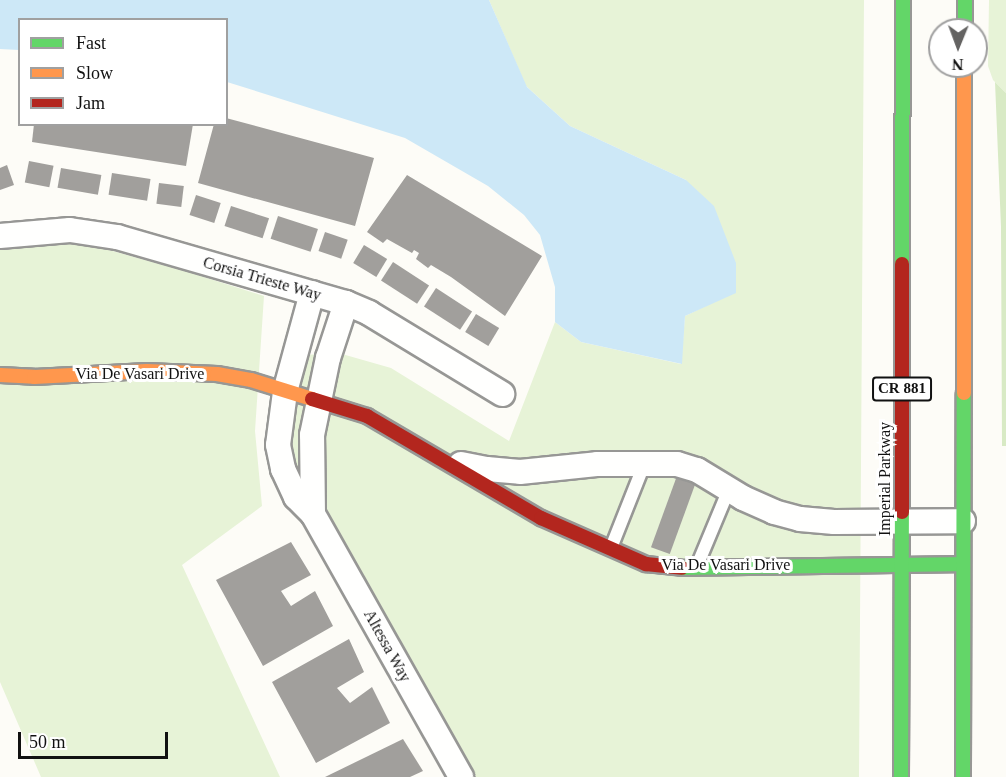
<!DOCTYPE html>
<html>
<head>
<meta charset="utf-8">
<style>
	body { margin:0 }
	#map { position:relative; width:1006px; height:777px; overflow:hidden; background:#fdfcf7; font-family:"Times New Roman",serif }
	div>[style] { position:absolute }
	.green>* { inset:0; background:#e7f3d7 }
	.forest>* { inset:0; background:#d8eac5 }
	.water>* { inset:0; background:#cde8f7 }
	.building>* { inset:0; background:#a19f9c; transform-origin:0 0 }
	.roads { filter:drop-shadow(2px 0 #979795) drop-shadow(-2px 0 #979795) drop-shadow(0 2px #979795) drop-shadow(0 -2px #979795) }
	.lane>* { height:12px; margin:-6px; padding:0 6px; transform-origin:6px; border-radius:6px; background:#fffffe }
	.street>* { height:24px; margin:-12px; padding:0 12px; transform-origin:12px; border-radius:12px; background:#fffffe }
	.fast>* { height:14px; margin:-7px; padding:0 7px; transform-origin:7px; border-radius:7px; background:#63d668 }
	.slow>* { height:14px; margin:-7px; padding:0 7px; transform-origin:7px; border-radius:7px; background:#ff974d }
	.jam>* { height:14px; margin:-7px; padding:0 7px; transform-origin:7px; border-radius:7px; background:#b3261e }
	span { translate:-50% -50%; white-space:nowrap; text-align:center; line-height:1.15; -webkit-text-stroke:6px #fff; paint-order:stroke }
	.shield-label span { padding:2px 4px; background:#fff; border:2px solid; border-radius:4px; -webkit-text-stroke-width:0 }
	.shield-label { font-size:15px; color:#111; font-weight:700 }
	.street-label { font-size:16px; color:#111 }
	.legend { position:absolute; left:18px; top:18px; width:210px; height:108px; box-sizing:border-box; background:#fff; border:2px solid #a0a0a0; margin:0; padding:8px 10px; list-style:none; font-size:18px; color:#111 }
	.legend li { display:flex; align-items:center; gap:12px; height:30px }
	.legend b { width:30px; border:2px solid #a0a0a0 }
	.north { position:absolute; left:928px; top:18px; width:60px; height:60px; box-sizing:border-box; background:#fff; border:2px solid #a0a0a0; border-radius:50%; rotate:181deg; font-size:16px; font-weight:700; line-height:24px; text-align:center; color:#111 }
	.north::after { content:''; display:block; margin:auto; width:21px; height:27px; background:#646362; clip-path:polygon(50% 0,100% 100%,50% 72%,0 100%) }
	.scale { position:absolute; left:18px; top:732px; width:150px; height:27px; box-sizing:border-box; border:3px solid #111; border-top:0; padding-left:8px; font-size:18px; line-height:21px; white-space:nowrap; color:#111; -webkit-text-stroke:4px #fff; paint-order:stroke }
</style>
</head>
<body>
<div id="map">
	<div class="green">
		<div style="clip-path:polygon(489px 0,864px 0,859px 777px,470px 777px,298px 491px,287px 399px,299px 356px,335px 352px,391px 368px,509px 441px,555px 322px,581px 342px,681px 364px,685px 316px,708px 305px,686px 180px,570px 126px,526px 86px)"></div>
		<div style="clip-path:polygon(989px 0,1006px 0,1006px 93px,993px 80px,988px 66px)"></div>
		<div style="clip-path:polygon(62px 237px,185px 271px,264px 296px,255px 431px,262px 506px,182px 565px,280px 777px,41px 777px,0 682px,0 247px)"></div>
	</div>
	<div class="forest">
		<div style="clip-path:polygon(995px 82px,1006px 93px,1006px 446px,1002px 446px,1001px 227px)"></div>
	</div>
	<div class="water">
		<div style="clip-path:polygon(0 0,489px 0,527px 87px,570px 126px,686px 180px,714px 206px,736px 263px,736px 293px,685px 316px,682px 364px,581px 342px,555px 322px,555px 287px,540px 235px,524px 215px,488px 186px,405px 138px,227px 82px,226px 20px,20px 20px,19px 50px,0 49px)"></div>
	</div>
	<div class="building">
		<div style="clip-path:polygon(226px 118px,374px 158px,355px 226px,198px 183px,214px 124px,226px 124px)"></div>
		<div style="clip-path:polygon(34px 124px,193px 124px,186px 166px,32px 142px)"></div>
		<div style="left:29px;top:161px;width:25px;height:22px;rotate:11deg"></div>
		<div style="clip-path:polygon(7px 165px,14px 185px,0 190px,0 168px)"></div>
		<div style="left:61px;top:168px;width:41px;height:20px;rotate:10deg"></div>
		<div style="left:112px;top:173px;width:39px;height:22px;rotate:9deg"></div>
		<div style="clip-path:polygon(407px 175px,542px 256px,505px 316px,451px 277px,431px 265px,428px 268px,416px 259px,419px 253px,414px 250px,412px 253px,387px 239px,383px 243px,367px 232px)"></div>
		<div style="left:159px;top:183px;width:25px;height:21px;rotate:7deg"></div>
		<div style="left:196px;top:195px;width:26px;height:21px;rotate:18deg"></div>
		<div style="left:231px;top:206px;width:40px;height:21px;rotate:18deg"></div>
		<div style="left:278px;top:216px;width:42px;height:24px;rotate:18deg"></div>
		<div style="left:325px;top:232px;width:24px;height:20px;rotate:19deg"></div>
		<div style="left:364px;top:245px;width:27px;height:21px;rotate:31deg"></div>
		<div style="left:393px;top:262px;width:43px;height:22px;rotate:33deg"></div>
		<div style="left:436px;top:288px;width:43px;height:22px;rotate:33deg"></div>
		<div style="left:476px;top:314px;width:27px;height:21px;rotate:31deg"></div>
		<div style="left:678px;top:473px;width:20px;height:79px;rotate:20deg"></div>
		<div style="clip-path:polygon(291px 542px,311px 575px,281px 591px,291px 606px,315px 591px,333px 626px,263px 666px,216px 580px)"></div>
		<div style="clip-path:polygon(349px 639px,364px 672px,337px 688px,350px 703px,372px 687px,390px 723px,316px 763px,272px 682px)"></div>
		<div style="clip-path:polygon(403px 739px,423px 771px,410px 777px,325px 777px)"></div>
	</div>
	<div class="roads">
		<div class="lane">
			<div style="left:611px;top:548px;width:92px;rotate:-68.4deg"></div>
			<div style="left:697px;top:566px;width:83px;rotate:-67.4deg"></div>
		</div>
		<div class="street">
			<div style="left:0;top:236px;width:70px;rotate:-4.9deg"></div>
			<div style="left:70px;top:230px;width:48px;rotate:8.5deg"></div>
			<div style="left:117px;top:237px;width:238px;rotate:16.1deg"></div>
			<div style="left:346px;top:303px;width:25px;rotate:23deg"></div>
			<div style="left:369px;top:313px;width:156px;rotate:31.3deg"></div>
			<div style="left:312px;top:293px;width:103px;rotate:105.3deg"></div>
			<div style="left:285px;top:392px;width:53px;rotate:97.5deg"></div>
			<div style="left:278px;top:445px;width:25px;rotate:78deg"></div>
			<div style="left:283px;top:469px;width:31px;rotate:65deg"></div>
			<div style="left:296px;top:497px;width:24px;rotate:45deg"></div>
			<div style="left:313px;top:514px;width:302px;rotate:60.6deg"></div>
			<div style="left:461px;top:464px;width:26px;rotate:11deg"></div>
			<div style="left:487px;top:469px;width:33px;rotate:5deg"></div>
			<div style="left:520px;top:472px;width:77px;rotate:-5.9deg"></div>
			<div style="left:597px;top:464px;width:80px"></div>
			<div style="left:677px;top:464px;width:21px;rotate:17deg"></div>
			<div style="left:697px;top:470px;width:54px;rotate:31.3deg"></div>
			<div style="left:743px;top:498px;width:34px;rotate:24deg"></div>
			<div style="left:774px;top:512px;width:27px;rotate:15deg"></div>
			<div style="left:800px;top:519px;width:34px;rotate:5deg"></div>
			<div style="left:834px;top:522px;width:129px;rotate:-0.4deg"></div>
			<div style="left:313px;top:514px;width:79px;rotate:-90.7deg"></div>
			<div style="left:312px;top:435px;width:79px;rotate:-78.3deg"></div>
			<div style="left:328px;top:358px;width:58px;rotate:-71.9deg"></div>
		</div>
		<div class="fast">
			<div style="left:965px;top:0;width:30px;rotate:90deg"></div>
			<div style="left:902px;top:264px;width:264px;rotate:-89.8deg"></div>
			<div style="left:682px;top:568px;width:281px;rotate:-0.8deg"></div>
			<div style="left:901px;top:777px;width:265px;rotate:-89.8deg"></div>
			<div style="left:963px;top:777px;width:384px;rotate:-89.9deg"></div>
		</div>
		<div class="slow">
			<div style="left:0;top:375px;width:34px;rotate:3deg"></div>
			<div style="left:34px;top:377px;width:113px;rotate:-3deg"></div>
			<div style="left:147px;top:371px;width:70px;rotate:2.5deg"></div>
			<div style="left:217px;top:374px;width:35px;rotate:10deg"></div>
			<div style="left:251px;top:380px;width:64px;rotate:17.3deg"></div>
			<div style="left:964px;top:393px;width:327px;rotate:-90deg"></div>
		</div>
		<div class="jam">
			<div style="left:312px;top:399px;width:58px;rotate:17.2deg"></div>
			<div style="left:367px;top:416px;width:202px;rotate:30.4deg"></div>
			<div style="left:541px;top:518px;width:115px;rotate:23.7deg"></div>
			<div style="left:646px;top:564px;width:36px;rotate:6deg"></div>
			<div style="left:902px;top:512px;width:248px;rotate:-90deg"></div>
		</div>
	</div>
	<div class="shield-label">
		<span style="left:902px;top:389px">CR 881</span>
	</div>
	<div class="street-label">
		<span style="left:262px;top:279px;rotate:16deg">Corsia Trieste Way</span>
		<span style="left:140px;top:374px">Via De Vasari Drive</span>
		<span style="left:885px;top:479px;rotate:-90deg">Imperial Parkway</span>
		<span style="left:726px;top:565px">Via De Vasari Drive</span>
		<span style="left:387px;top:646px;rotate:61deg">Altessa Way</span>
	</div>
	<ul class="legend">
	<li><b style="height:8px;background:#63d668"></b>Fast</li>
	<li><b style="height:8px;background:#ff974d"></b>Slow</li>
	<li><b style="height:8px;background:#b3261e"></b>Jam</li>
	</ul>
	<div class="north">N</div>
	<div class="scale">50 m</div>
</div>
</body>
</html>
